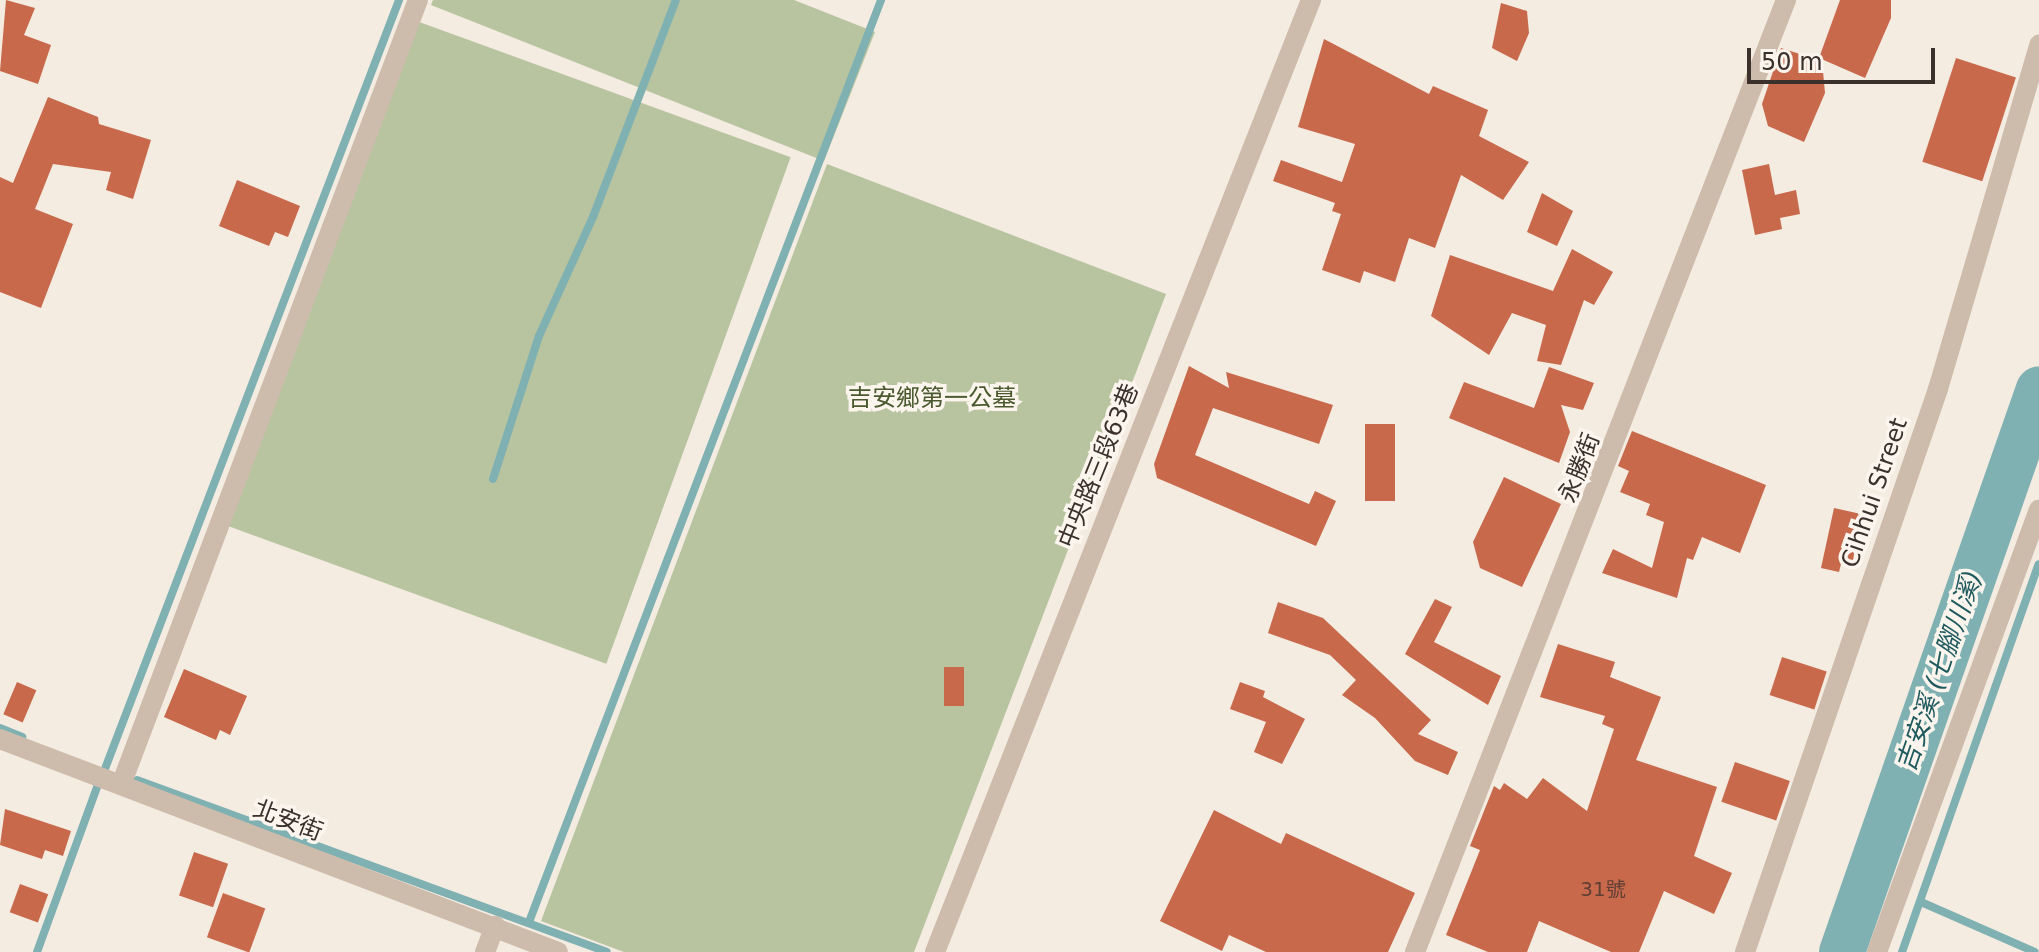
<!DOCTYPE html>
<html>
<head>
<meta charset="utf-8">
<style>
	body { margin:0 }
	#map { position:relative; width:2039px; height:952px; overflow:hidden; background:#f4ebe1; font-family:"DejaVu Sans","Noto Sans TC",sans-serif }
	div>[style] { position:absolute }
	.green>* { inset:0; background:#b8c4a0; transform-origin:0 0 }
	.stream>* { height:8px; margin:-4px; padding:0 4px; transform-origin:4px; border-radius:4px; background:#7fb0b2 }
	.river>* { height:46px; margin:-23px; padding:0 23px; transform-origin:23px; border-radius:23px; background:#7fb0b2 }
	.building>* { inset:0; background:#c8694b; transform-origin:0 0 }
	.minor>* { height:20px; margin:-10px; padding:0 10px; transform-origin:10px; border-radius:10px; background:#cdbbac }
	span { translate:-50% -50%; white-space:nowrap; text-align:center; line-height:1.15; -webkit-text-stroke:7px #fbf5ee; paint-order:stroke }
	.number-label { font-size:20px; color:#5e3e33 }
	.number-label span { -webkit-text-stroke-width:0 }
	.park-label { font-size:24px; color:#4a5a2e }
	.street-label { font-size:24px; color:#3b302b }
	.water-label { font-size:26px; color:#1f5a5e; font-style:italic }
	.scale { position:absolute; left:1747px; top:48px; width:188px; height:36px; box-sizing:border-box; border:4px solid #3b302b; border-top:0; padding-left:10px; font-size:24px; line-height:28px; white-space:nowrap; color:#3b302b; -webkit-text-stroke:6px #fbf5ee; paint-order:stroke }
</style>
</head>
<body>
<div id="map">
	<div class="green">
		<div style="clip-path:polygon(433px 0,794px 0,875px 32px,824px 161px,431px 5px)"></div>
		<div style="left:411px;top:19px;width:404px;height:539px;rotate:20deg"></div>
		<div style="clip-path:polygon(827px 164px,1166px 294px,914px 952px,624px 952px,541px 921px)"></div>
	</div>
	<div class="stream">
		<div style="left:493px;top:479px;width:150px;rotate:-72.2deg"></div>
		<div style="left:539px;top:336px;width:131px;rotate:-65.6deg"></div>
		<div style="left:593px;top:217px;width:232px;rotate:-69.1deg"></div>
		<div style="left:0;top:728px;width:24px;rotate:22deg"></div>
		<div style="left:103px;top:774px;width:829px;rotate:-69.07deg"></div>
		<div style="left:137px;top:780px;width:500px;rotate:20.1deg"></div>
		<div style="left:1921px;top:902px;width:124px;rotate:23.7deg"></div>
		<div style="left:529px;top:922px;width:987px;rotate:-69.1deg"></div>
		<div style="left:37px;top:952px;width:179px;rotate:-70deg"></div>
		<div style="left:1902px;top:952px;width:411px;rotate:-70.6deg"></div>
	</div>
	<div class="river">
		<div style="left:1842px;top:952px;width:596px;rotate:-70.71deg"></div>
	</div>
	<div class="building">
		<div style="clip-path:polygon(6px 0,35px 8px,24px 35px,51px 45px,38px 84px,0 71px)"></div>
		<div style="clip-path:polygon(1840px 0,1891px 0,1891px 18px,1865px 78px,1819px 58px)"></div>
		<div style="clip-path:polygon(1501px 3px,1527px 11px,1529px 33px,1517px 61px,1492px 48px)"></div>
		<div style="clip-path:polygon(1324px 39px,1429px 94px,1433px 86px,1488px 110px,1479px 136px,1529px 162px,1503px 200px,1461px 175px,1435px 248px,1409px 238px,1395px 282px,1364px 271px,1360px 283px,1322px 270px,1341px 214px,1332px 211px,1335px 203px,1273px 181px,1281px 160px,1342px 182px,1355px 144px,1298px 127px)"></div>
		<div style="clip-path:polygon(1781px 48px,1822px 61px,1825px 93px,1804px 142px,1768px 126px,1762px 104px)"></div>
		<div style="left:1956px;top:58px;width:63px;height:109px;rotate:18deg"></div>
		<div style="clip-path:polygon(48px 97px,98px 117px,99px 124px,151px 140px,133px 199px,106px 190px,111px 172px,53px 164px,35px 209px,73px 224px,41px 308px,0 292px,0 177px,13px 183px)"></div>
		<div style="clip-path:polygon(1769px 164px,1775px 195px,1796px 190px,1800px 214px,1780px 218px,1782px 229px,1755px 235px,1742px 170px)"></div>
		<div style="clip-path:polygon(237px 180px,300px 206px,288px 237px,275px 232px,269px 246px,219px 226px)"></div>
		<div style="clip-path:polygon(1542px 193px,1573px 211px,1557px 246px,1527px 232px)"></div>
		<div style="clip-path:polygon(1572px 249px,1613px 272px,1594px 305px,1584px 300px,1561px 365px,1537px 361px,1546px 325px,1512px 313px,1489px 355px,1431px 316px,1450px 255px,1553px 291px)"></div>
		<div style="clip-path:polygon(1189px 366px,1229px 388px,1226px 372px,1333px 405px,1319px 444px,1213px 408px,1195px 455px,1309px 504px,1315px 491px,1336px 501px,1316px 546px,1157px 478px,1154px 464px)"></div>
		<div style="clip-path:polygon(1549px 367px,1594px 383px,1583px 410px,1561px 405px,1570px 432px,1559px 463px,1449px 418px,1464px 382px,1534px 408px)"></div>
		<div style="left:1365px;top:424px;width:30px;height:77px"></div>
		<div style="clip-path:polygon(1632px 431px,1766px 485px,1740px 553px,1702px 537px,1693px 560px,1687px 558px,1677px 598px,1602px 573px,1613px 549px,1652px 568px,1664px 522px,1646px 515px,1650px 504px,1620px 492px,1629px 471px,1618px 466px)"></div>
		<div style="clip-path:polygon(1504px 477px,1561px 504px,1522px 587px,1480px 568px,1473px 542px)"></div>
		<div style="clip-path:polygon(1834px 508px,1861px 514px,1852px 566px,1841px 564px,1839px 572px,1821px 568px)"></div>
		<div style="clip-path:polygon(1435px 599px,1452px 607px,1434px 642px,1501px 676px,1488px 705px,1405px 654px)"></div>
		<div style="clip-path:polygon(1278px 602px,1323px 618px,1431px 720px,1418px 734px,1458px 752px,1448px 775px,1415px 761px,1375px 718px,1342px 695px,1356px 680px,1330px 655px,1268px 633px)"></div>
		<div style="clip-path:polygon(1558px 644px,1615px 662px,1610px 677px,1661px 697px,1636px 760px,1717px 787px,1694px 856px,1732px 873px,1714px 914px,1664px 891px,1639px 952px,1611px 952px,1539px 921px,1527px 952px,1488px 952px,1446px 935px,1480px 850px,1470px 846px,1494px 786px,1500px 790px,1504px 783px,1527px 799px,1543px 778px,1587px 811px,1614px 729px,1602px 724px,1605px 716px,1540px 697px)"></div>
		<div style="left:1782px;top:657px;width:47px;height:40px;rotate:18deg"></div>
		<div style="left:944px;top:667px;width:20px;height:39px"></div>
		<div style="clip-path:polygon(184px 669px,247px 696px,230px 735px,220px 730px,216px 740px,164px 717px)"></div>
		<div style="left:17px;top:682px;width:21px;height:35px;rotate:23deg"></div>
		<div style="clip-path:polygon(1240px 682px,1265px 691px,1263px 697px,1305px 719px,1282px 764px,1254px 752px,1266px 722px,1230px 709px)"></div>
		<div style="left:1735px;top:762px;width:58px;height:42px;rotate:19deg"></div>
		<div style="clip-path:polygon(5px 809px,71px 831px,63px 856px,45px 850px,42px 859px,0 845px)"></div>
		<div style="clip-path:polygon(1214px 810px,1281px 844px,1286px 833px,1415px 893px,1388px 952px,1266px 952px,1229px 935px,1222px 951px,1160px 921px)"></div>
		<div style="left:194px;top:852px;width:36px;height:46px;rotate:19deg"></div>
		<div style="left:20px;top:884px;width:30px;height:30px;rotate:20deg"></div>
		<div style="left:223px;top:893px;width:45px;height:47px;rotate:20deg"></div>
	</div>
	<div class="minor">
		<div style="left:0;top:739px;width:597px;rotate:20.89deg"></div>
		<div style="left:121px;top:785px;width:839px;rotate:-69.28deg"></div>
		<div style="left:485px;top:952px;width:28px;rotate:-69deg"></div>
		<div style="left:935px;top:952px;width:1024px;rotate:-68.45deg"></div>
		<div style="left:1415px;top:952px;width:1022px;rotate:-68.71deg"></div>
		<div style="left:1745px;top:952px;width:595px;rotate:-71.08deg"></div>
		<div style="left:1938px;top:389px;width:359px;rotate:-73.6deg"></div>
		<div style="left:1877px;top:952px;width:471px;rotate:-69.9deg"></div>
	</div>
	<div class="number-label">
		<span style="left:1603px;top:889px">31號</span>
	</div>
	<div class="park-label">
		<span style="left:932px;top:399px">吉安鄉第一公墓</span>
	</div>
	<div class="street-label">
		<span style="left:1099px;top:466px;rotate:-68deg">中央路三段63巷</span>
		<span style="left:1580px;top:468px;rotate:-69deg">永勝街</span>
		<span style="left:1875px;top:493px;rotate:-71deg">Cihhui Street</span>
		<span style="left:288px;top:821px;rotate:21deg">北安街</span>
	</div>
	<div class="water-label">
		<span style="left:1940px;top:671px;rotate:-71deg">吉安溪 (七腳川溪)</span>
	</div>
	<div class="scale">50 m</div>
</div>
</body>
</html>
